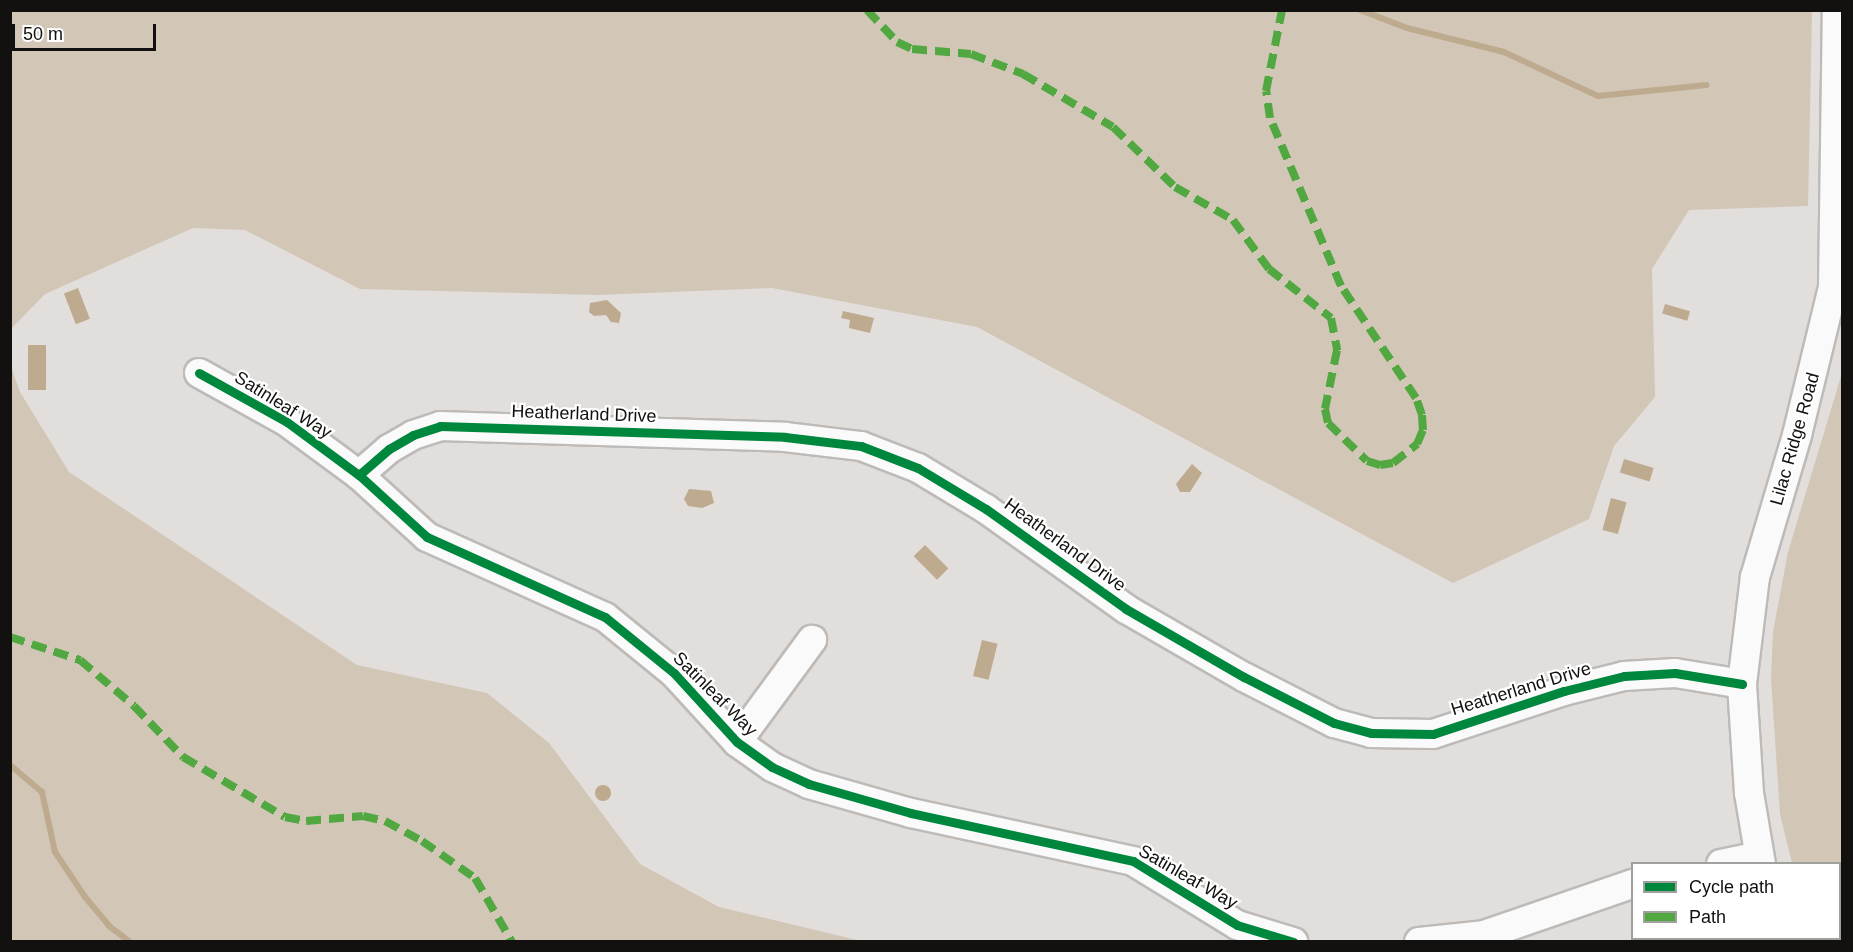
<!DOCTYPE html>
<html>
<head>
<meta charset="utf-8">
<style>
	body { margin:0 }
	#map { position:relative; width:1853px; height:952px; overflow:hidden; background:#e1dedb; font-family:Helvetica,sans-serif }
	div>[style] { position:absolute }
	.green>* { inset:0; background:#d2c6b6 }
	.water>* { inset:0; background:#beaa8e; transform-origin:0 0 }
	.round { border-radius:50% }
	.stream>* { height:6px; margin:-3px; padding:0 3px; transform-origin:3px; border-radius:3px; background:#beaa8e }
	.roads { filter:drop-shadow(2px 0 #bdbab8) drop-shadow(-2px 0 #bdbab8) drop-shadow(0 2px #bdbab8) drop-shadow(0 -2px #bdbab8) }
	.minor>* { height:28px; margin:-14px; padding:0 14px; transform-origin:14px; border-radius:14px; background:#fafafa }
	.quiet>* { height:8px; margin-top:-4px; transform-origin:0; background:repeating-linear-gradient(90deg,#51a841 0 15px,transparent 0 23px) }
	.cycleway>* { height:9px; margin:-4.5px; padding:0 4.5px; transform-origin:4.5px; border-radius:4.5px; background:#00873e }
	span { translate:-50% -50%; white-space:nowrap; text-align:center; line-height:1.15; -webkit-text-stroke:4.5px #fff; paint-order:stroke }
	.street-label { font-size:18px; color:#12110f }
	.frame { position:absolute; inset:0; border:12px solid #12110f; pointer-events:none }
	.legend { position:absolute; left:1631px; top:862px; width:210px; height:78px; box-sizing:border-box; background:#fff; border:2px solid #a0a09f; margin:0; padding:8px 10px; list-style:none; font-size:18px; color:#12110f }
	.legend li { display:flex; align-items:center; gap:12px; height:30px }
	.legend b { width:30px; border:2px solid #a0a09f }
	.scale { position:absolute; left:12px; top:24px; width:144px; height:27px; box-sizing:border-box; border:3px solid #12110f; border-top:0; padding-left:8px; font-size:18px; line-height:21px; white-space:nowrap; color:#12110f; -webkit-text-stroke:4px #fff; paint-order:stroke }
</style>
</head>
<body>
<div id="map">
	<div class="green">
		<div style="clip-path:polygon(11px 10px,1812px 11px,1808px 206px,1689px 210px,1652px 269px,1655px 397px,1614px 446px,1589px 519px,1453px 583px,977px 327px,772px 288px,598px 295px,360px 289px,245px 230px,193px 228px,45px 294px,11px 329px)"></div>
		<div style="clip-path:polygon(10px 364px,20px 392px,69px 472px,357px 665px,487px 693px,549px 743px,640px 864px,719px 907px,861px 941px,11px 941px)"></div>
		<div style="clip-path:polygon(1842px 373px,1842px 941px,1823px 942px,1822px 939px,1840px 938px,1840px 864px,1792px 863px,1780px 814px,1771px 679px,1773px 632px,1788px 552px)"></div>
	</div>
	<div class="water">
		<div style="left:78px;top:288px;width:33px;height:15px;rotate:69deg"></div>
		<div style="clip-path:polygon(607px 300px,621px 313px,619px 323px,611px 322px,606px 315px,594px 316px,589px 312px,590px 303px)"></div>
		<div style="left:1665px;top:304px;width:26px;height:10px;rotate:16deg"></div>
		<div style="clip-path:polygon(843px 311px,874px 318px,870px 333px,849px 328px,850px 320px,841px 318px)"></div>
		<div style="left:46px;top:345px;width:45px;height:18px;rotate:90deg"></div>
		<div style="left:1624px;top:459px;width:31px;height:14px;rotate:17deg"></div>
		<div style="clip-path:polygon(1192px 464px,1202px 473px,1190px 492px,1180px 492px,1176px 484px)"></div>
		<div style="clip-path:polygon(689px 489px,711px 491px,714px 503px,702px 508px,688px 506px,684px 499px)"></div>
		<div style="left:1611px;top:498px;width:16px;height:33px;rotate:15deg"></div>
		<div style="left:925px;top:545px;width:33px;height:16px;rotate:45deg"></div>
		<div style="left:982px;top:640px;width:16px;height:37px;rotate:14deg"></div>
		<div class="round" style="left:595px;top:785px;width:16px;height:16px"></div>
	</div>
	<div class="stream">
		<div style="left:1360px;top:10px;width:50px;rotate:21deg"></div>
		<div style="left:1407px;top:28px;width:100px;rotate:13.9deg"></div>
		<div style="left:1504px;top:52px;width:104px;rotate:25.1deg"></div>
		<div style="left:1598px;top:96px;width:109px;rotate:-5.8deg"></div>
		<div style="left:10px;top:765px;width:42px;rotate:40.2deg"></div>
		<div style="left:42px;top:792px;width:61px;rotate:77.8deg"></div>
		<div style="left:55px;top:852px;width:54px;rotate:56.3deg"></div>
		<div style="left:85px;top:897px;width:38px;rotate:50deg"></div>
		<div style="left:109px;top:926px;width:26px;rotate:37deg"></div>
	</div>
	<div class="roads">
		<div class="minor">
			<div style="left:199px;top:373px;width:101px;rotate:29.1deg"></div>
			<div style="left:287px;top:422px;width:89px;rotate:36.4deg"></div>
			<div style="left:359px;top:475px;width:92px;rotate:42.4deg"></div>
			<div style="left:427px;top:537px;width:195px;rotate:24.2deg"></div>
			<div style="left:605px;top:617px;width:89px;rotate:39.1deg"></div>
			<div style="left:674px;top:673px;width:93px;rotate:47.6deg"></div>
			<div style="left:737px;top:742px;width:43px;rotate:35.5deg"></div>
			<div style="left:772px;top:767px;width:41px;rotate:24.7deg"></div>
			<div style="left:809px;top:784px;width:106px;rotate:15.9deg"></div>
			<div style="left:911px;top:813px;width:227px;rotate:12.2deg"></div>
			<div style="left:1133px;top:861px;width:122px;rotate:31.6deg"></div>
			<div style="left:1237px;top:925px;width:59px;rotate:16.9deg"></div>
			<div style="left:359px;top:475px;width:40px;rotate:-41deg"></div>
			<div style="left:389px;top:449px;width:28px;rotate:-30deg"></div>
			<div style="left:413px;top:435px;width:28px;rotate:-18deg"></div>
			<div style="left:440px;top:426px;width:345px;rotate:1.8deg"></div>
			<div style="left:785px;top:437px;width:77px;rotate:6.8deg"></div>
			<div style="left:861px;top:446px;width:61px;rotate:21.1deg"></div>
			<div style="left:918px;top:468px;width:79px;rotate:31.1deg"></div>
			<div style="left:986px;top:509px;width:172px;rotate:35.5deg"></div>
			<div style="left:1126px;top:609px;width:136px;rotate:30deg"></div>
			<div style="left:1244px;top:677px;width:101px;rotate:27.1deg"></div>
			<div style="left:1334px;top:723px;width:38px;rotate:15deg"></div>
			<div style="left:1371px;top:733px;width:62px;rotate:0.9deg"></div>
			<div style="left:1433px;top:734px;width:138px;rotate:-18.2deg"></div>
			<div style="left:1564px;top:691px;width:62px;rotate:-14deg"></div>
			<div style="left:1624px;top:676px;width:51px;rotate:-3.4deg"></div>
			<div style="left:1675px;top:673px;width:68px;rotate:9.3deg"></div>
			<div style="left:737px;top:742px;width:127px;rotate:-53.7deg"></div>
			<div style="left:1721px;top:864px;width:38px;rotate:-12deg"></div>
			<div style="left:1761px;top:864px;width:72px;rotate:-99.6deg"></div>
			<div style="left:1749px;top:793px;width:109px;rotate:-93.7deg"></div>
			<div style="left:1742px;top:684px;width:108px;rotate:-83.1deg"></div>
			<div style="left:1755px;top:577px;width:148px;rotate:-73.5deg"></div>
			<div style="left:1797px;top:435px;width:152px;rotate:-76.3deg"></div>
			<div style="left:1833px;top:287px;width:277px;rotate:-89.2deg"></div>
			<div style="left:1796px;top:938px;width:4px;rotate:63deg"></div>
			<div style="left:1419px;top:942px;width:65px;rotate:-6.1deg"></div>
			<div style="left:1484px;top:935px;width:157px;rotate:-19deg"></div>
		</div>
	</div>
	<div class="quiet">
		<div style="left:867px;top:10px;width:44px;rotate:46.8deg"></div>
		<div style="left:897px;top:42px;width:17px;rotate:25deg"></div>
		<div style="left:912px;top:49px;width:59px;rotate:4.8deg"></div>
		<div style="left:971px;top:54px;width:56px;rotate:21deg"></div>
		<div style="left:1023px;top:74px;width:104px;rotate:30.5deg"></div>
		<div style="left:1113px;top:127px;width:86px;rotate:44.1deg"></div>
		<div style="left:1175px;top:187px;width:67px;rotate:29.6deg"></div>
		<div style="left:1233px;top:220px;width:61px;rotate:53.7deg"></div>
		<div style="left:1269px;top:269px;width:79px;rotate:38.3deg"></div>
		<div style="left:1331px;top:318px;width:33px;rotate:79deg"></div>
		<div style="left:1337px;top:350px;width:60px;rotate:101.5deg"></div>
		<div style="left:1325px;top:409px;width:14px;rotate:78deg"></div>
		<div style="left:1328px;top:423px;width:54px;rotate:44.3deg"></div>
		<div style="left:1367px;top:461px;width:14px;rotate:17deg"></div>
		<div style="left:1380px;top:465px;width:13px;rotate:-9deg"></div>
		<div style="left:1393px;top:463px;width:31px;rotate:-38deg"></div>
		<div style="left:1417px;top:444px;width:15px;rotate:-67deg"></div>
		<div style="left:1423px;top:430px;width:15px;rotate:-94deg"></div>
		<div style="left:1422px;top:415px;width:18px;rotate:-109deg"></div>
		<div style="left:1416px;top:398px;width:135px;rotate:-123.8deg"></div>
		<div style="left:1341px;top:286px;width:182px;rotate:-112.9deg"></div>
		<div style="left:1270px;top:118px;width:27px;rotate:-98deg"></div>
		<div style="left:1266px;top:91px;width:83px;rotate:-78.8deg"></div>
		<div style="left:10px;top:637px;width:74px;rotate:18.2deg"></div>
		<div style="left:80px;top:660px;width:71px;rotate:40.4deg"></div>
		<div style="left:134px;top:706px;width:71px;rotate:46.1deg"></div>
		<div style="left:183px;top:757px;width:118px;rotate:30.5deg"></div>
		<div style="left:285px;top:817px;width:21px;rotate:11deg"></div>
		<div style="left:306px;top:821px;width:57px;rotate:-5deg"></div>
		<div style="left:363px;top:816px;width:23px;rotate:13deg"></div>
		<div style="left:385px;top:821px;width:42px;rotate:28.4deg"></div>
		<div style="left:422px;top:841px;width:65px;rotate:34.9deg"></div>
		<div style="left:475px;top:878px;width:74px;rotate:60deg"></div>
	</div>
	<div class="cycleway">
		<div style="left:199px;top:373px;width:101px;rotate:29.1deg"></div>
		<div style="left:287px;top:422px;width:89px;rotate:36.4deg"></div>
		<div style="left:359px;top:475px;width:92px;rotate:42.4deg"></div>
		<div style="left:427px;top:537px;width:195px;rotate:24.2deg"></div>
		<div style="left:605px;top:617px;width:89px;rotate:39.1deg"></div>
		<div style="left:674px;top:673px;width:93px;rotate:47.6deg"></div>
		<div style="left:737px;top:742px;width:43px;rotate:35.5deg"></div>
		<div style="left:772px;top:767px;width:41px;rotate:24.7deg"></div>
		<div style="left:809px;top:784px;width:106px;rotate:15.9deg"></div>
		<div style="left:911px;top:813px;width:227px;rotate:12.2deg"></div>
		<div style="left:1133px;top:861px;width:122px;rotate:31.6deg"></div>
		<div style="left:1237px;top:925px;width:59px;rotate:16.9deg"></div>
		<div style="left:359px;top:475px;width:40px;rotate:-41deg"></div>
		<div style="left:389px;top:449px;width:28px;rotate:-30deg"></div>
		<div style="left:413px;top:435px;width:28px;rotate:-18deg"></div>
		<div style="left:440px;top:426px;width:345px;rotate:1.8deg"></div>
		<div style="left:785px;top:437px;width:77px;rotate:6.8deg"></div>
		<div style="left:861px;top:446px;width:61px;rotate:21.1deg"></div>
		<div style="left:918px;top:468px;width:79px;rotate:31.1deg"></div>
		<div style="left:986px;top:509px;width:172px;rotate:35.5deg"></div>
		<div style="left:1126px;top:609px;width:136px;rotate:30deg"></div>
		<div style="left:1244px;top:677px;width:101px;rotate:27.1deg"></div>
		<div style="left:1334px;top:723px;width:38px;rotate:15deg"></div>
		<div style="left:1371px;top:733px;width:62px;rotate:0.9deg"></div>
		<div style="left:1433px;top:734px;width:138px;rotate:-18.2deg"></div>
		<div style="left:1564px;top:691px;width:62px;rotate:-14deg"></div>
		<div style="left:1624px;top:676px;width:51px;rotate:-3.4deg"></div>
		<div style="left:1675px;top:673px;width:68px;rotate:9.3deg"></div>
	</div>
	<div class="street-label">
		<span style="left:283px;top:405px;rotate:32deg">Satinleaf Way</span>
		<span style="left:584px;top:414px;rotate:2deg">Heatherland Drive</span>
		<span style="left:1795px;top:439px;rotate:-74deg">Lilac Ridge Road</span>
		<span style="left:1065px;top:545px;rotate:36deg">Heatherland Drive</span>
		<span style="left:1521px;top:689px;rotate:-17deg">Heatherland Drive</span>
		<span style="left:715px;top:694px;rotate:45deg">Satinleaf Way</span>
		<span style="left:1188px;top:877px;rotate:30deg">Satinleaf Way</span>
	</div>
	<div class="frame"></div>
	<ul class="legend">
	<li><b style="height:8px;background:#00873e"></b>Cycle path</li>
	<li><b style="height:8px;background:#51a841"></b>Path</li>
	</ul>
	<div class="scale">50 m</div>
</div>
</body>
</html>
